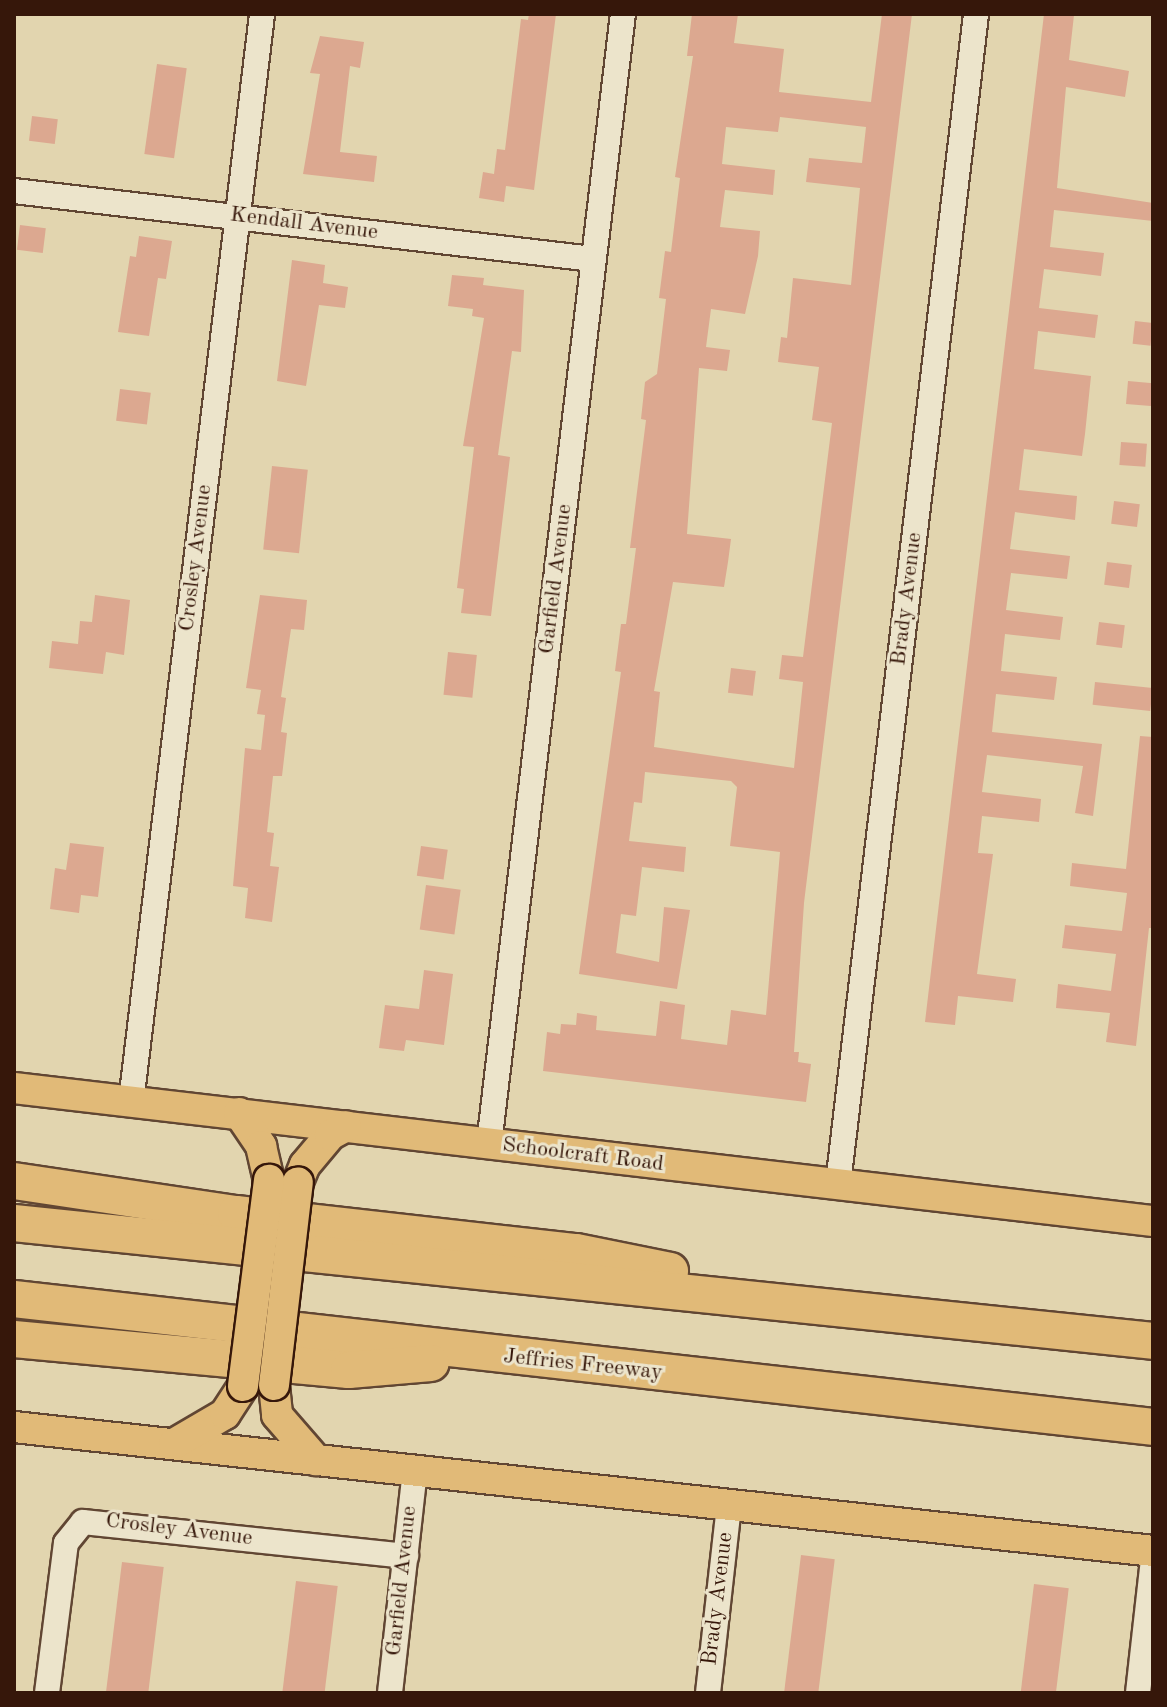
<!DOCTYPE html>
<html>
<head>
<meta charset="utf-8">
<style>
	body { margin:0 }
	#map { position:relative; width:1167px; height:1707px; overflow:hidden; background:#e2d5af; font-family:"Old Standard TT",serif }
	div>[style] { position:absolute }
	.building>* { inset:0; background:#dca890; transform-origin:0 0 }
	.roads { filter:drop-shadow(2px 0 #614633) drop-shadow(-2px 0 #614633) drop-shadow(0 2px #614633) drop-shadow(0 -2px #614633) }
	.minor>* { height:24px; margin:-12px; padding:0 12px; transform-origin:12px; border-radius:12px; background:#ece4cb }
	.major>* { height:30px; margin:-15px; padding:0 15px; transform-origin:15px; border-radius:15px; background:#e1ba78 }
	.highway>* { height:36px; margin:-18px; padding:0 18px; transform-origin:18px; border-radius:18px; background:#e1ba78 }
	.bridges { filter:drop-shadow(2px 0 #36170a) drop-shadow(-2px 0 #36170a) drop-shadow(0 2px #36170a) drop-shadow(0 -2px #36170a) }
	.major-bridge>* { height:30px; margin:-15px; padding:0 15px; transform-origin:15px; border-radius:15px; background:#e1ba78 }
	span { translate:-50% -50%; white-space:nowrap; text-align:center; line-height:1.15; -webkit-text-stroke:6px #ece4cb; paint-order:stroke }
	.street-label { font-size:22px; color:#36170a }
	.frame { position:absolute; inset:0; border:16px solid #36170a; pointer-events:none }
</style>
</head>
<body>
<div id="map">
	<div class="building">
		<div style="clip-path:polygon(529px 14px,556px 14px,534px 190px,506px 186px,504px 202px,479px 198px,483px 172px,494px 174px,497px 149px,505px 150px,521px 19px,528px 20px)"></div>
		<div style="clip-path:polygon(evenodd,692px 14px,738px 14px,734px 43px,784px 49px,779px 92px,871px 102px,882px 14px,912px 14px,804px 903px,794px 1052px,799px 1052px,798px 1062px,811px 1064px,806px 1102px,543px 1071px,547px 1032px,560px 1034px,561px 1024px,576px 1025px,577px 1013px,597px 1016px,596px 1030px,656px 1036px,660px 1001px,685px 1005px,681px 1039px,727px 1045px,731px 1010px,766px 1015px,780px 852px,730px 846px,737px 787px,731px 781px,645px 772px,642px 803px,634px 802px,629px 841px,686px 847px,684px 872px,642px 867px,636px 916px,621px 914px,616px 953px,659px 962px,664px 907px,690px 910px,677px 989px,579px 974px,621px 672px,615px 671px,621px 624px,626px 624px,636px 548px,630px 548px,646px 420px,641px 419px,645px 382px,657px 374px,666px 299px,659px 298px,665px 251px,671px 252px,680px 178px,675px 177px,693px 56px,687px 56px,692px 14px,780px 117px,866px 127px,862px 163px,809px 158px,806px 182px,860px 188px,851px 285px,793px 278px,787px 338px,781px 337px,778px 362px,819px 367px,812px 420px,832px 423px,803px 657px,782px 655px,779px 679px,803px 682px,794px 768px,654px 747px,660px 692px,654px 691px,673px 582px,724px 587px,728px 562px,731px 539px,687px 534px,699px 368px,727px 371px,730px 350px,706px 347px,711px 309px,745px 314px,758px 256px,760px 231px,720px 227px,725px 190px,773px 195px,775px 170px,722px 164px,726px 127px,778px 132px,780px 117px)"></div>
		<div style="clip-path:polygon(1044px 14px,1074px 15px,1069px 60px,1129px 71px,1125px 97px,1066px 87px,1057px 188px,1153px 203px,1153px 221px,1054px 210px,1050px 247px,1104px 253px,1101px 276px,1044px 269px,1039px 308px,1098px 315px,1095px 338px,1038px 331px,1034px 369px,1091px 376px,1085px 434px,1082px 456px,1024px 449px,1019px 490px,1077px 496px,1075px 520px,1015px 512px,1010px 549px,1070px 556px,1067px 579px,1011px 573px,1006px 610px,1063px 617px,1060px 640px,1005px 634px,1001px 671px,1057px 677px,1054px 700px,996px 694px,992px 732px,1102px 744px,1093px 816px,1075px 813px,1083px 766px,987px 755px,982px 792px,1041px 799px,1039px 822px,982px 816px,978px 853px,993px 854px,977px 974px,1016px 979px,1013px 1002px,958px 996px,955px 1025px,925px 1022px)"></div>
		<div style="clip-path:polygon(320px 36px,364px 42px,360px 68px,350px 66px,340px 152px,377px 156px,374px 182px,303px 174px,320px 74px,310px 73px)"></div>
		<div style="left:157px;top:64px;width:30px;height:91px;rotate:8deg"></div>
		<div style="left:32px;top:116px;width:26px;height:25px;rotate:7deg"></div>
		<div style="left:20px;top:225px;width:26px;height:25px;rotate:7deg"></div>
		<div style="clip-path:polygon(139px 236px,172px 241px,166px 279px,158px 278px,149px 336px,118px 332px,130px 256px,136px 257px)"></div>
		<div style="clip-path:polygon(292px 260px,325px 265px,323px 283px,348px 287px,345px 308px,319px 305px,306px 386px,277px 381px)"></div>
		<div style="clip-path:polygon(452px 275px,484px 278px,483px 285px,524px 290px,521px 352px,512px 351px,498px 455px,510px 457px,491px 616px,461px 613px,464px 589px,457px 588px,474px 447px,463px 446px,484px 318px,472px 316px,473px 309px,448px 306px)"></div>
		<div style="left:1135px;top:321px;width:18px;height:23px;rotate:6deg"></div>
		<div style="left:1128px;top:381px;width:25px;height:23px;rotate:5deg"></div>
		<div style="left:120px;top:389px;width:31px;height:32px;rotate:7deg"></div>
		<div style="left:1121px;top:442px;width:26px;height:23px;rotate:4deg"></div>
		<div style="left:272px;top:466px;width:36px;height:84px;rotate:6deg"></div>
		<div style="left:1114px;top:501px;width:26px;height:23px;rotate:7deg"></div>
		<div style="left:1107px;top:562px;width:25px;height:23px;rotate:7deg"></div>
		<div style="clip-path:polygon(95px 595px,130px 600px,124px 655px,106px 652px,103px 674px,49px 668px,52px 641px,78px 644px,80px 621px,92px 622px)"></div>
		<div style="clip-path:polygon(260px 595px,307px 600px,304px 630px,291px 629px,281px 697px,286px 698px,281px 732px,287px 733px,282px 776px,273px 776px,267px 832px,274px 833px,270px 866px,279px 867px,272px 922px,245px 918px,248px 888px,233px 886px,245px 748px,261px 750px,265px 715px,257px 714px,261px 690px,246px 688px)"></div>
		<div style="left:1099px;top:622px;width:26px;height:23px;rotate:7deg"></div>
		<div style="left:448px;top:652px;width:29px;height:43px;rotate:6deg"></div>
		<div style="left:731px;top:668px;width:25px;height:25px;rotate:7deg"></div>
		<div style="left:1095px;top:682px;width:58px;height:23px;rotate:6deg"></div>
		<div style="clip-path:polygon(1140px 736px,1153px 737px,1153px 928px,1149px 928px,1136px 1046px,1106px 1042px,1110px 1013px,1056px 1008px,1058px 984px,1111px 991px,1116px 954px,1062px 948px,1065px 925px,1122px 931px,1127px 893px,1070px 886px,1072px 863px,1126px 869px)"></div>
		<div style="clip-path:polygon(70px 843px,104px 847px,98px 897px,81px 895px,79px 913px,50px 909px,55px 868px,66px 870px)"></div>
		<div style="left:421px;top:846px;width:27px;height:30px;rotate:8deg"></div>
		<div style="left:426px;top:885px;width:35px;height:45px;rotate:8deg"></div>
		<div style="clip-path:polygon(424px 970px,453px 974px,444px 1045px,406px 1040px,404px 1051px,379px 1048px,385px 1005px,419px 1009px)"></div>
		<div style="left:801px;top:1555px;width:34px;height:139px;rotate:7deg"></div>
		<div style="left:122px;top:1562px;width:42px;height:131px;rotate:7deg"></div>
		<div style="left:296px;top:1581px;width:42px;height:113px;rotate:7deg"></div>
		<div style="left:1034px;top:1584px;width:35px;height:108px;rotate:7deg"></div>
	</div>
	<div class="roads">
		<div class="minor">
			<div style="left:14px;top:191px;width:583px;rotate:6.7deg"></div>
			<div style="left:131px;top:1102px;width:1096px;rotate:-83.13deg"></div>
			<div style="left:489px;top:1144px;width:1138px;rotate:-83.24deg"></div>
			<div style="left:838px;top:1184px;width:1178px;rotate:-83.27deg"></div>
			<div style="left:47px;top:1693px;width:151px;rotate:-82.8deg"></div>
			<div style="left:66px;top:1543px;width:27px;rotate:-51deg"></div>
			<div style="left:83px;top:1522px;width:325px;rotate:6deg"></div>
			<div style="left:390px;top:1693px;width:224px;rotate:-83.6deg"></div>
			<div style="left:708px;top:1693px;width:189px;rotate:-83.6deg"></div>
			<div style="left:1138px;top:1693px;width:134px;rotate:-83.6deg"></div>
		</div>
		<div class="major">
			<div style="left:14px;top:1088px;width:1147px;rotate:6.66deg"></div>
			<div style="left:239px;top:1113px;width:40px;rotate:56deg"></div>
			<div style="left:261px;top:1146px;width:35px;rotate:77deg"></div>
			<div style="left:298px;top:1182px;width:18px;rotate:-68deg"></div>
			<div style="left:305px;top:1165px;width:39px;rotate:-50deg"></div>
			<div style="left:330px;top:1135px;width:18px;rotate:-29deg"></div>
			<div style="left:274px;top:1385px;width:30px;rotate:84deg"></div>
			<div style="left:277px;top:1415px;width:60px;rotate:49.1deg"></div>
			<div style="left:14px;top:1427px;width:1146px;rotate:6.21deg"></div>
			<div style="left:174px;top:1444px;width:59px;rotate:-30.5deg"></div>
			<div style="left:225px;top:1414px;width:33px;rotate:-57deg"></div>
		</div>
		<div class="highway">
			<div style="left:14px;top:1181px;width:224px;rotate:8.5deg"></div>
			<div style="left:236px;top:1214px;width:342px;rotate:6.4deg"></div>
			<div style="left:576px;top:1252px;width:96px;rotate:11.4deg"></div>
			<div style="left:14px;top:1223px;width:1145px;rotate:5.91deg"></div>
			<div style="left:14px;top:1299px;width:1146px;rotate:6.41deg"></div>
			<div style="left:14px;top:1339px;width:336px;rotate:5.3deg"></div>
			<div style="left:349px;top:1370px;width:82px;rotate:-4.9deg"></div>
		</div>
	</div>
	<div class="bridges">
		<div class="major-bridge">
			<div style="left:274px;top:1385px;width:204px;rotate:-83.3deg"></div>
			<div style="left:243px;top:1386px;width:208px;rotate:-82.8deg"></div>
		</div>
	</div>
	<div class="street-label">
		<span style="left:304px;top:224px;rotate:7deg">Kendall Avenue</span>
		<span style="left:196px;top:558px;rotate:-83deg">Crosley Avenue</span>
		<span style="left:556px;top:579px;rotate:-83deg">Garfield Avenue</span>
		<span style="left:907px;top:599px;rotate:-83deg">Brady Avenue</span>
		<span style="left:583px;top:1155px;rotate:7deg">Schoolcraft Road</span>
		<span style="left:583px;top:1365px;rotate:6deg">Jeffries Freeway</span>
		<span style="left:179px;top:1530px;rotate:7deg">Crosley Avenue</span>
		<span style="left:402px;top:1581px;rotate:-84deg">Garfield Avenue</span>
		<span style="left:718px;top:1599px;rotate:-83deg">Brady Avenue</span>
	</div>
	<div class="frame"></div>
</div>
</body>
</html>
